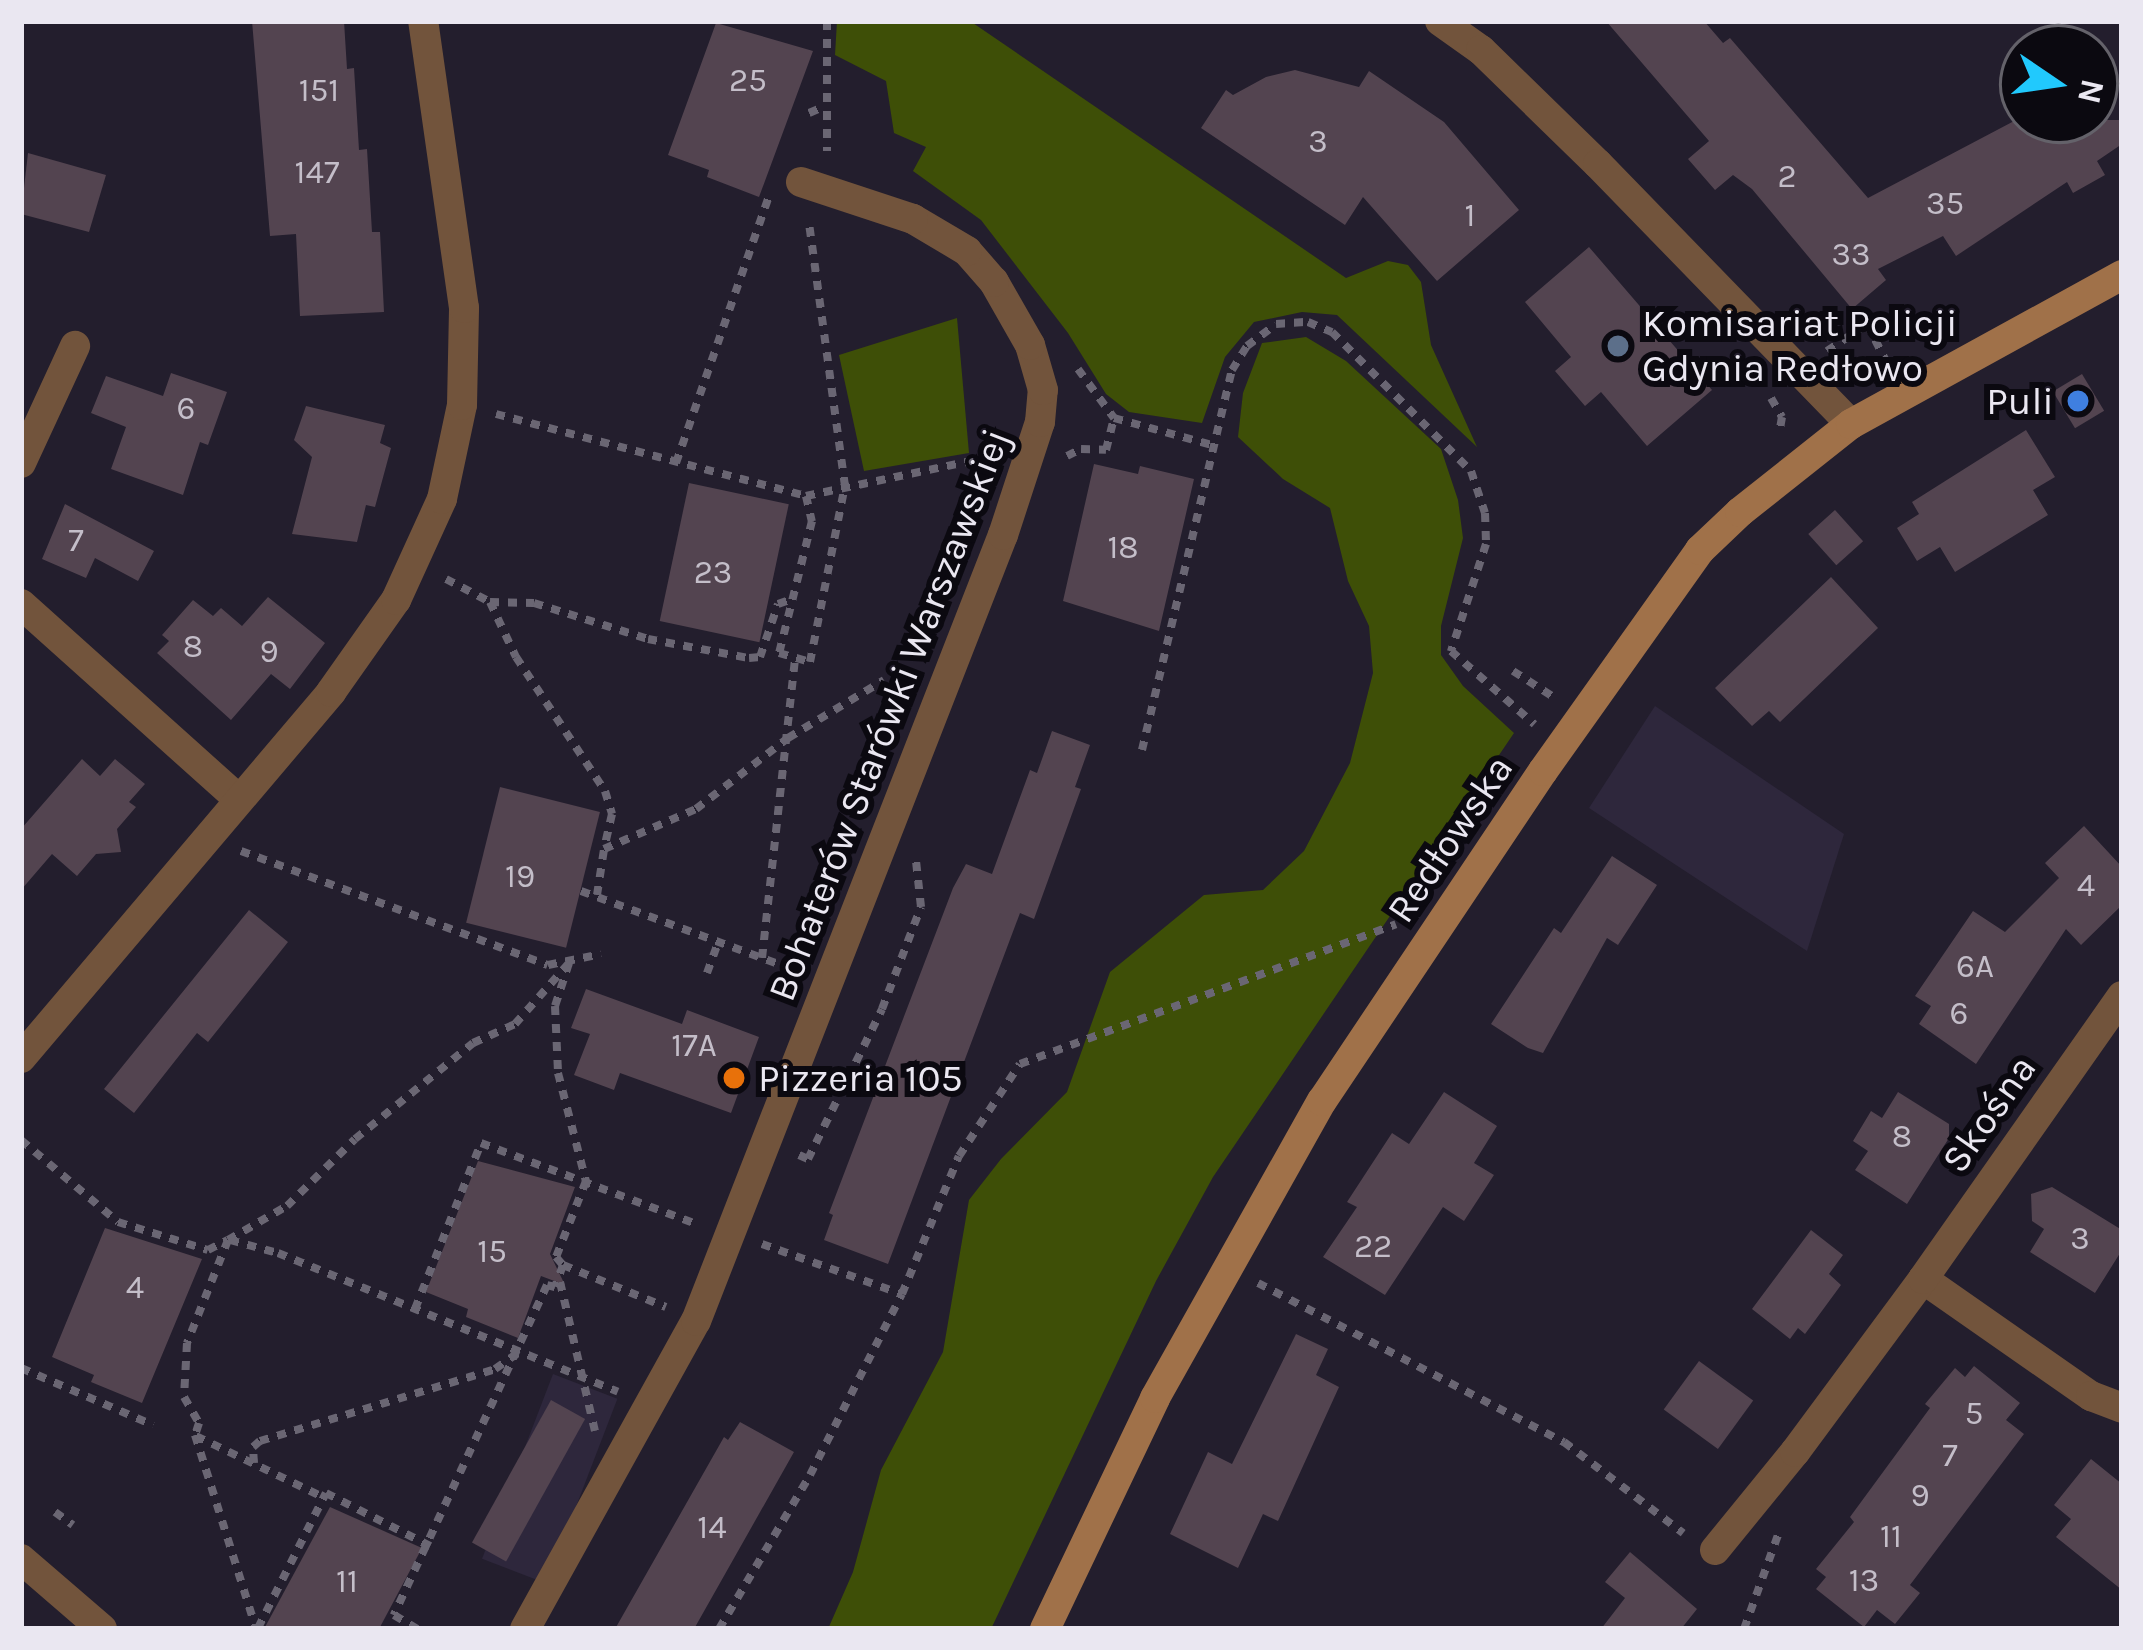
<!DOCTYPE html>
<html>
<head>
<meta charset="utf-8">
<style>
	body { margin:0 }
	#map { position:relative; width:2143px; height:1650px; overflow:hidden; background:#231e2d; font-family:Karla,sans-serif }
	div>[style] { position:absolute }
	.built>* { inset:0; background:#2e273c; transform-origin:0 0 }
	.green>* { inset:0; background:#3e4f07 }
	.building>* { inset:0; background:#534450; transform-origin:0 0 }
	.path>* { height:8px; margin-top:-4px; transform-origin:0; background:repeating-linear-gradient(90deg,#6a6673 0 9px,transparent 0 18px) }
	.street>* { height:30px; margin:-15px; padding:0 15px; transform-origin:15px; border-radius:15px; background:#72543c }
	.secondary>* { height:30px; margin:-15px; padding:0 15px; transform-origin:15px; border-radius:15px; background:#a07149 }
	.dots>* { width:33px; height:33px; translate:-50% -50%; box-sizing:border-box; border:6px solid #0b0910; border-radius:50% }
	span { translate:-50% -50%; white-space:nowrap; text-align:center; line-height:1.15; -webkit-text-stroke:12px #0b0910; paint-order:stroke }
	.number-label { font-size:33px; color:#c4bec9 }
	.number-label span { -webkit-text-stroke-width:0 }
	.poi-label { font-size:39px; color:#eae7f1 }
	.left { translate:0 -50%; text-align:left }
	.right { translate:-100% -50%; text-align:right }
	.street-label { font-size:39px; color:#eae7f1 }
	.frame { position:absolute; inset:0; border:24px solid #eae7f1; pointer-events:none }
	.north { position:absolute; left:1999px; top:24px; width:120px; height:120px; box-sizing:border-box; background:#0b0910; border:3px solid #64626a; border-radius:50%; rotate:103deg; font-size:33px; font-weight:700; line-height:48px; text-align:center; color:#eae7f1 }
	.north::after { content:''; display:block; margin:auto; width:42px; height:54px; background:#21c9fd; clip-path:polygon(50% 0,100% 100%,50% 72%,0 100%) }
</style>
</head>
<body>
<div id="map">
	<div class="built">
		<div style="clip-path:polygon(1655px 706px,1844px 834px,1807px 951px,1589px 808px)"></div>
		<div style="left:553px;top:1374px;width:69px;height:198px;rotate:21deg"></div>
	</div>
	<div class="green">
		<div style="clip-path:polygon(837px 21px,970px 21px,1346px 278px,1388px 261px,1408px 265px,1421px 282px,1431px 345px,1477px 447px,1337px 315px,1302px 312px,1254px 322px,1225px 357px,1202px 423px,1129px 412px,1106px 394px,1068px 333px,981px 220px,913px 171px,926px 147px,894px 133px,886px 81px,835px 55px)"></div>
		<div style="clip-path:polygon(957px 318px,969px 453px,864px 471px,839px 355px)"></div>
		<div style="clip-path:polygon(1306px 337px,1346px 361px,1441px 449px,1458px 500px,1463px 538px,1441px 626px,1441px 655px,1463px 686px,1514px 733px,1213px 1177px,1156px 1281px,991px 1629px,828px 1629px,853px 1572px,881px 1470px,943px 1352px,969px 1200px,1001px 1159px,1067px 1092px,1110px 972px,1204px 895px,1263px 890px,1304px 851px,1350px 763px,1373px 673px,1369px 626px,1348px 581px,1330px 508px,1283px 479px,1238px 437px,1243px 393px,1262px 343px)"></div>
	</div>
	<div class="building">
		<div style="clip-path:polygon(252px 21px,344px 21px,347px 69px,354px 68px,359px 150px,367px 149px,372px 232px,380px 232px,384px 312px,300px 316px,296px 234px,270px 236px)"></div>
		<div style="clip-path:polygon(1606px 21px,1704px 21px,1723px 43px,1730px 38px,1868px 198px,2016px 120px,2122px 120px,2122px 144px,2097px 161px,2105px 175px,2073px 193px,2067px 182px,1956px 256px,1943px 236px,1878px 269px,1886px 280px,1852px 309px,1752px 189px,1733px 175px,1715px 190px,1688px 159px,1709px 141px)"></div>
		<div style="clip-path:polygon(716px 23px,813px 51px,759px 197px,707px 177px,709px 170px,668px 155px)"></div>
		<div style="clip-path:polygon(1295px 70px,1359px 87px,1369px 71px,1444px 122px,1519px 210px,1437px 281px,1363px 197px,1345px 225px,1201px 128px,1226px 90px,1233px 95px,1266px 77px)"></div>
		<div style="clip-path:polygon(28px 153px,106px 175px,89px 232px,21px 214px)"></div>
		<div style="clip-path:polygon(1589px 247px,1712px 390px,1647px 446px,1601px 392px,1585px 406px,1555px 371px,1571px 357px,1525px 302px)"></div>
		<div style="clip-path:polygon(171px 373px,227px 392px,208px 445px,200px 442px,183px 495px,111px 469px,126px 427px,91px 413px,106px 376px,163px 396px)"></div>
		<div style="left:2082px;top:374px;width:43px;height:34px;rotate:59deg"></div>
		<div style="clip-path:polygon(306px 406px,385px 425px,380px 443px,391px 448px,375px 507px,366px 505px,357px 542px,292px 534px,312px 457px,294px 440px)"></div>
		<div style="clip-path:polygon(2026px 430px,2055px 477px,2033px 490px,2048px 515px,1955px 572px,1940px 547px,1917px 561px,1897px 528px,1919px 514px,1912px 502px)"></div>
		<div style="clip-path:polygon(1094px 464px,1138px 474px,1140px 466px,1194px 479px,1159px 631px,1063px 601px)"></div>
		<div style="left:689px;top:483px;width:102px;height:141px;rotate:12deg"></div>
		<div style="clip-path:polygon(65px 504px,154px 551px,138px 581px,95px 558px,86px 578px,42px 559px)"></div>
		<div style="left:1835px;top:510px;width:42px;height:36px;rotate:48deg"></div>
		<div style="clip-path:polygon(1831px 577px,1878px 628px,1780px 722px,1769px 711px,1752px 726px,1715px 688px)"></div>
		<div style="clip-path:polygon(268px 597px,325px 643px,290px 689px,271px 674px,231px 720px,157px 653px,169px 641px,162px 635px,193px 600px,213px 616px,221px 608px,242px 626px)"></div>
		<div style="clip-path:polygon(1052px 731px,1090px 745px,1075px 787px,1081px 789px,1034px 919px,1020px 913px,888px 1264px,824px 1240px,833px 1215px,829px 1213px,953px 888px,966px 864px,992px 874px,1030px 770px,1037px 773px)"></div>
		<div style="clip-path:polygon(82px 759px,100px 776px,115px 759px,145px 784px,129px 802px,136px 807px,117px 829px,121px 852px,96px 854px,77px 876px,52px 854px,21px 890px,21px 829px)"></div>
		<div style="left:500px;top:787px;width:103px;height:140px;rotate:14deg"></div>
		<div style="clip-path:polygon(2084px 826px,2122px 867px,2122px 905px,2081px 945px,2066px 929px,1976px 1064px,1919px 1024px,1931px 1006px,1915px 996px,1973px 911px,2005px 932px,2059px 878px,2045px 863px)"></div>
		<div style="clip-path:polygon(1612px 856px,1657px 885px,1618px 945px,1607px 938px,1543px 1053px,1528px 1048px,1491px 1024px,1554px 928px,1561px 933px)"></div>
		<div style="clip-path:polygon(249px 910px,288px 942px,208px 1042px,197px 1033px,134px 1113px,104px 1089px)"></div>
		<div style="clip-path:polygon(586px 989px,682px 1024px,687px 1010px,759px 1037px,731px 1113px,620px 1073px,614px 1090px,574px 1075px,590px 1034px,571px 1028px)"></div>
		<div style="clip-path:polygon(1444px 1092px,1497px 1126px,1474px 1163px,1494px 1175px,1464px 1221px,1443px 1207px,1385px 1295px,1323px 1257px,1357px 1207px,1347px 1202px,1392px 1133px,1409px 1144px)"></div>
		<div style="clip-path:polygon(1898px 1092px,1949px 1124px,1949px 1138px,1907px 1204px,1855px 1170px,1868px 1151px,1853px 1141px,1871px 1111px,1882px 1118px)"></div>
		<div style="clip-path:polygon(478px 1161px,575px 1187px,550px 1254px,565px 1285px,541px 1276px,518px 1338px,466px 1317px,468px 1309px,426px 1292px)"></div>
		<div style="clip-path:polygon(2052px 1187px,2122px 1230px,2122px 1250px,2095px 1293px,2030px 1252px,2044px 1229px,2032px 1221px,2031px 1194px)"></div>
		<div style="clip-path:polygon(105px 1228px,202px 1259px,142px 1403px,91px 1382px,94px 1375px,52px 1357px)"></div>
		<div style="clip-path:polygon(1811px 1230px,1843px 1255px,1829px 1274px,1841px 1285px,1805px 1334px,1798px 1328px,1790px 1339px,1752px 1309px)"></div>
		<div style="clip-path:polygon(1296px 1334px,1328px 1349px,1316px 1375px,1339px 1387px,1278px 1521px,1263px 1514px,1238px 1568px,1170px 1534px,1208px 1452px,1232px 1464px)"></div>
		<div style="left:1699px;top:1361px;width:67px;height:60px;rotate:36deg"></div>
		<div style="clip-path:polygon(1974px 1366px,2020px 1403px,2006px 1420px,2024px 1434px,1910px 1585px,1920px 1593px,1895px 1624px,1877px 1610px,1864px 1627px,1816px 1589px,1826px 1577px,1816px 1569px,1854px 1522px,1850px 1517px,1930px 1408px,1925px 1404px,1955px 1368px,1965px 1377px)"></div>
		<div style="left:551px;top:1400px;width:39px;height:163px;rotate:29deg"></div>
		<div style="clip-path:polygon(740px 1422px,794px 1452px,694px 1629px,615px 1629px,724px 1437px,728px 1440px)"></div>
		<div style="clip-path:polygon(2091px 1459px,2122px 1484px,2122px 1590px,2056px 1537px,2071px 1519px,2054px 1505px)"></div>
		<div style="clip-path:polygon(330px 1507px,422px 1548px,379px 1629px,264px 1629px)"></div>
		<div style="clip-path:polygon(1630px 1552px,1697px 1609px,1681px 1629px,1601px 1629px,1625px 1598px,1605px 1582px)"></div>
	</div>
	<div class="path">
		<div style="left:827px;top:21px;width:130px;rotate:90deg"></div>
		<div style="left:809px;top:113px;width:15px;rotate:-23deg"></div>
		<div style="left:1827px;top:351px;width:48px;rotate:-34deg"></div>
		<div style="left:1867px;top:324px;width:44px;rotate:62.9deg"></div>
		<div style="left:1078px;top:369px;width:61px;rotate:53.7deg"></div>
		<div style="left:1114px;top:418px;width:102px;rotate:15.4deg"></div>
		<div style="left:1771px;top:398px;width:22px;rotate:60deg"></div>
		<div style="left:1782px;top:417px;width:17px;rotate:100deg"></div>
		<div style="left:496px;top:414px;width:321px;rotate:14.8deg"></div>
		<div style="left:806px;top:496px;width:192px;rotate:-12deg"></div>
		<div style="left:1067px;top:456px;width:16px;rotate:-27deg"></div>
		<div style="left:1081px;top:449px;width:25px;rotate:2deg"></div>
		<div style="left:1106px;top:450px;width:33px;rotate:-76deg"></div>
		<div style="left:676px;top:463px;width:283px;rotate:-70.8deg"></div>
		<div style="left:806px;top:496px;width:26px;rotate:77deg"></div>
		<div style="left:812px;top:521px;width:136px;rotate:104deg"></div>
		<div style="left:779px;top:653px;width:32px;rotate:16deg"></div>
		<div style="left:810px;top:662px;width:179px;rotate:-78.8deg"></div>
		<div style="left:845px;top:486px;width:266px;rotate:-97.8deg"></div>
		<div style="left:446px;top:579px;width:50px;rotate:27.6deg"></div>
		<div style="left:490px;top:602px;width:44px;rotate:1.3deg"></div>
		<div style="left:534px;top:603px;width:120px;rotate:17.5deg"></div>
		<div style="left:648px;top:639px;width:103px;rotate:10.7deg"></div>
		<div style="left:749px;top:658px;width:11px;rotate:-5deg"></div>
		<div style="left:760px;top:657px;width:56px;rotate:-71.2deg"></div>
		<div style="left:778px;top:604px;width:12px;rotate:-20deg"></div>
		<div style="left:490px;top:602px;width:61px;rotate:64.7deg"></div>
		<div style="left:516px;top:657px;width:161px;rotate:56.4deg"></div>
		<div style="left:605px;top:791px;width:24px;rotate:73deg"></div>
		<div style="left:612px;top:814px;width:35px;rotate:103deg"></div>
		<div style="left:1513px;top:671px;width:46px;rotate:32.7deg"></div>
		<div style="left:1142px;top:750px;width:391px;rotate:-76.7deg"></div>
		<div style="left:1232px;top:370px;width:28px;rotate:-58deg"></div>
		<div style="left:1247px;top:346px;width:36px;rotate:-37deg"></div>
		<div style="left:1276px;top:324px;width:32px;rotate:-4deg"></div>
		<div style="left:1308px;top:322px;width:26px;rotate:23deg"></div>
		<div style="left:1332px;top:332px;width:197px;rotate:45deg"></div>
		<div style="left:1471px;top:471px;width:44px;rotate:71.6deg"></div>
		<div style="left:1485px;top:513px;width:31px;rotate:88deg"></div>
		<div style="left:1486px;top:544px;width:113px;rotate:108.1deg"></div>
		<div style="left:1451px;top:651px;width:111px;rotate:41.3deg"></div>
		<div style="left:241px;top:851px;width:327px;rotate:20.4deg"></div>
		<div style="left:548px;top:965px;width:54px;rotate:-11.7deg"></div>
		<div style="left:581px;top:891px;width:227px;rotate:20.3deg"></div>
		<div style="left:597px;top:895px;width:47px;rotate:-81.3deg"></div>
		<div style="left:604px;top:849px;width:100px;rotate:-23.5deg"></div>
		<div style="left:696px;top:809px;width:116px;rotate:-37.7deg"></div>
		<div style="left:788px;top:738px;width:112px;rotate:-31.1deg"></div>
		<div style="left:762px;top:958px;width:303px;rotate:-83.7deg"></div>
		<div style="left:707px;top:973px;width:35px;rotate:-70deg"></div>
		<div style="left:21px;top:1140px;width:127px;rotate:40.2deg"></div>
		<div style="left:118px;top:1222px;width:94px;rotate:17.3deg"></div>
		<div style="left:208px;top:1250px;width:22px;rotate:-27deg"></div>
		<div style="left:228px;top:1240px;width:111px;rotate:111.7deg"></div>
		<div style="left:187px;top:1343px;width:54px;rotate:93.2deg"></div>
		<div style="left:184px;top:1397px;width:30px;rotate:60deg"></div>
		<div style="left:199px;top:1423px;width:13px;rotate:108deg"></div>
		<div style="left:195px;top:1435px;width:203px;rotate:72.5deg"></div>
		<div style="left:799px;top:1155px;width:10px;rotate:24deg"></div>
		<div style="left:808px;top:1159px;width:167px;rotate:-63.7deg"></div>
		<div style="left:882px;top:1009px;width:109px;rotate:-69.1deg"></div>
		<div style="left:921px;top:907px;width:46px;rotate:-96.2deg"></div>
		<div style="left:228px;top:1240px;width:68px;rotate:-30deg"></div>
		<div style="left:287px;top:1206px;width:95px;rotate:-44.6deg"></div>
		<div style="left:355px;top:1139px;width:152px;rotate:-39.1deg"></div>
		<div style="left:473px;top:1043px;width:46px;rotate:-24.3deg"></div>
		<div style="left:515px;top:1024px;width:81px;rotate:-48.5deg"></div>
		<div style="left:569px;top:963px;width:45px;rotate:108deg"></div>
		<div style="left:555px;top:1006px;width:67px;rotate:87.4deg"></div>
		<div style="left:558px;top:1073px;width:112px;rotate:75.5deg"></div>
		<div style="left:586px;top:1181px;width:82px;rotate:111.5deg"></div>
		<div style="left:556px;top:1257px;width:11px;rotate:49deg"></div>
		<div style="left:563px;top:1265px;width:23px;rotate:110deg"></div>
		<div style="left:555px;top:1287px;width:8px;rotate:-166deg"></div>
		<div style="left:547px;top:1285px;width:364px;rotate:114.9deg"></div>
		<div style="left:394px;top:1615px;width:27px;rotate:31deg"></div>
		<div style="left:230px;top:1240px;width:50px;rotate:15.2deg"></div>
		<div style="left:278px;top:1253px;width:367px;rotate:22.2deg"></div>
		<div style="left:762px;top:1244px;width:149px;rotate:19.7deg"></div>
		<div style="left:563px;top:1265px;width:111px;rotate:22.2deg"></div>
		<div style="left:560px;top:1282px;width:153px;rotate:76.8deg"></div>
		<div style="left:1258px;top:1283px;width:345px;rotate:27.5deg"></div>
		<div style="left:1564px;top:1442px;width:150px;rotate:37.4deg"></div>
		<div style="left:415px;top:1309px;width:179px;rotate:-68.3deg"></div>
		<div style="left:481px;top:1143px;width:230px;rotate:20.6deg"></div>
		<div style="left:21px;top:1368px;width:144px;rotate:23.4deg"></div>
		<div style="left:196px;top:1436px;width:141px;rotate:25.7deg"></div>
		<div style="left:254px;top:1463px;width:16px;rotate:-94deg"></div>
		<div style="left:253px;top:1447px;width:9px;rotate:-41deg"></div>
		<div style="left:260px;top:1441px;width:246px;rotate:-17deg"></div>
		<div style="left:495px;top:1369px;width:29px;rotate:-35deg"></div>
		<div style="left:55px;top:1512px;width:22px;rotate:36deg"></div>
		<div style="left:258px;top:1628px;width:151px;rotate:-63.3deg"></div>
		<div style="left:326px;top:1493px;width:117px;rotate:27deg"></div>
		<div style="left:719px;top:1629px;width:179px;rotate:-59.4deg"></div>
		<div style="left:810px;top:1475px;width:203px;rotate:-63.1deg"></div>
		<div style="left:902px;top:1294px;width:149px;rotate:-67.6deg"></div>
		<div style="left:959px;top:1156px;width:110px;rotate:-56.5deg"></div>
		<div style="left:1020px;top:1064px;width:401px;rotate:-20.4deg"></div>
		<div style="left:1744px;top:1629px;width:100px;rotate:-70.1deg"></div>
	</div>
	<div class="street">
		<div style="left:1440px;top:21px;width:50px;rotate:35.3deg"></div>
		<div style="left:1481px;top:50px;width:163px;rotate:44.3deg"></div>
		<div style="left:1598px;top:164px;width:363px;rotate:45.8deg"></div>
		<div style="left:21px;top:463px;width:129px;rotate:-65.2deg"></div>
		<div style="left:21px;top:604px;width:290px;rotate:41.9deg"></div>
		<div style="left:21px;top:1058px;width:480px;rotate:-49.7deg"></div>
		<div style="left:331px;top:692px;width:113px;rotate:-54.8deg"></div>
		<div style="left:396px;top:600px;width:111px;rotate:-65.5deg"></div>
		<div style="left:442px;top:499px;width:96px;rotate:-78deg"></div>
		<div style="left:462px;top:405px;width:97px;rotate:-88.8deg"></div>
		<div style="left:464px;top:308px;width:290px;rotate:-98.1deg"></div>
		<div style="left:1923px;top:1279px;width:205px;rotate:34.9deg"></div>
		<div style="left:2091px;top:1396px;width:33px;rotate:21deg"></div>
		<div style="left:1715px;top:1550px;width:127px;rotate:-50.8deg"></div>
		<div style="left:1795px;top:1452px;width:215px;rotate:-53.5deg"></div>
		<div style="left:1923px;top:1279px;width:346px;rotate:-54.9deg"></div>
		<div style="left:21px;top:1559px;width:107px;rotate:40.8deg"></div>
		<div style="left:525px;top:1629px;width:352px;rotate:-61deg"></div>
		<div style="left:696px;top:1321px;width:844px;rotate:-68.67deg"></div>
		<div style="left:1003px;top:535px;width:119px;rotate:-71.9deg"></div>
		<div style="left:1040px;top:422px;width:32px;rotate:-85deg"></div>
		<div style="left:1043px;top:390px;width:47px;rotate:-106.1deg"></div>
		<div style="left:1030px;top:345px;width:73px;rotate:-119.7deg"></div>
		<div style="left:994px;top:282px;width:41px;rotate:-131.1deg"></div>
		<div style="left:967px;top:251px;width:63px;rotate:-149.3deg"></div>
		<div style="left:913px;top:219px;width:118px;rotate:-161.7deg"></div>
	</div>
	<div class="secondary">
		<div style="left:1045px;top:1629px;width:256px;rotate:-64.5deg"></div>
		<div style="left:1155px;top:1398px;width:341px;rotate:-60.7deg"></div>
		<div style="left:1322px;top:1101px;width:397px;rotate:-56.2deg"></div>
		<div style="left:1543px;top:771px;width:271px;rotate:-54.6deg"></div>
		<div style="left:1700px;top:550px;width:55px;rotate:-43.5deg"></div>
		<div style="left:1740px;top:512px;width:142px;rotate:-38.4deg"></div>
		<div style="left:1851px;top:424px;width:309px;rotate:-28.8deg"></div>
	</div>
	<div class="dots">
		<div style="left:1618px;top:346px;background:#5c6f8a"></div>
		<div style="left:2078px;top:401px;background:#3f7fe0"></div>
		<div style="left:734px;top:1078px;background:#e8710a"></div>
	</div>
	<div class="number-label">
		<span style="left:748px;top:81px">25</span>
		<span style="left:319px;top:91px">151</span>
		<span style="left:1318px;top:142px">3</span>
		<span style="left:317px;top:173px">147</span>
		<span style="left:1787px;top:177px">2</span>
		<span style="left:1945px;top:204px">35</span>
		<span style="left:1470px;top:216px">1</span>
		<span style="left:1851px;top:255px">33</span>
		<span style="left:186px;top:409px">6</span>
		<span style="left:76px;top:541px">7</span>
		<span style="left:1123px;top:548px">18</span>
		<span style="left:713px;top:573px">23</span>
		<span style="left:193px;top:647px">8</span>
		<span style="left:269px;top:652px">9</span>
		<span style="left:520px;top:877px">19</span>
		<span style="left:2086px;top:886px">4</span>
		<span style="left:1975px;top:967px">6A</span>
		<span style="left:1959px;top:1014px">6</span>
		<span style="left:694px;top:1046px">17A</span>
		<span style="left:1902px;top:1137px">8</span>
		<span style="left:2080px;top:1239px">3</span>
		<span style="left:1373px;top:1247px">22</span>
		<span style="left:492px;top:1252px">15</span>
		<span style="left:135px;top:1288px">4</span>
		<span style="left:1974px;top:1414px">5</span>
		<span style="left:1950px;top:1456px">7</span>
		<span style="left:1920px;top:1496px">9</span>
		<span style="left:712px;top:1528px">14</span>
		<span style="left:1891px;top:1537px">11</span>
		<span style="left:1864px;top:1581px">13</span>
		<span style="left:347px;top:1582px">11</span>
	</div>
	<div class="poi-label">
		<span class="left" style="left:1642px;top:346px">Komisariat Policji<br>Gdynia Redłowo</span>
		<span class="right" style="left:2054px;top:401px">Puli</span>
		<span class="left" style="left:758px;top:1078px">Pizzeria 105</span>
	</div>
	<div class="street-label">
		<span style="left:889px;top:715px;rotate:-69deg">Bohaterów Starówki Warszawskiej</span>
		<span style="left:1450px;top:839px;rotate:-56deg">Redłowska</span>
		<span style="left:1989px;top:1114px;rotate:-55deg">Skośna</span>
	</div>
	<div class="frame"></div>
	<div class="north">N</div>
</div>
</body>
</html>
